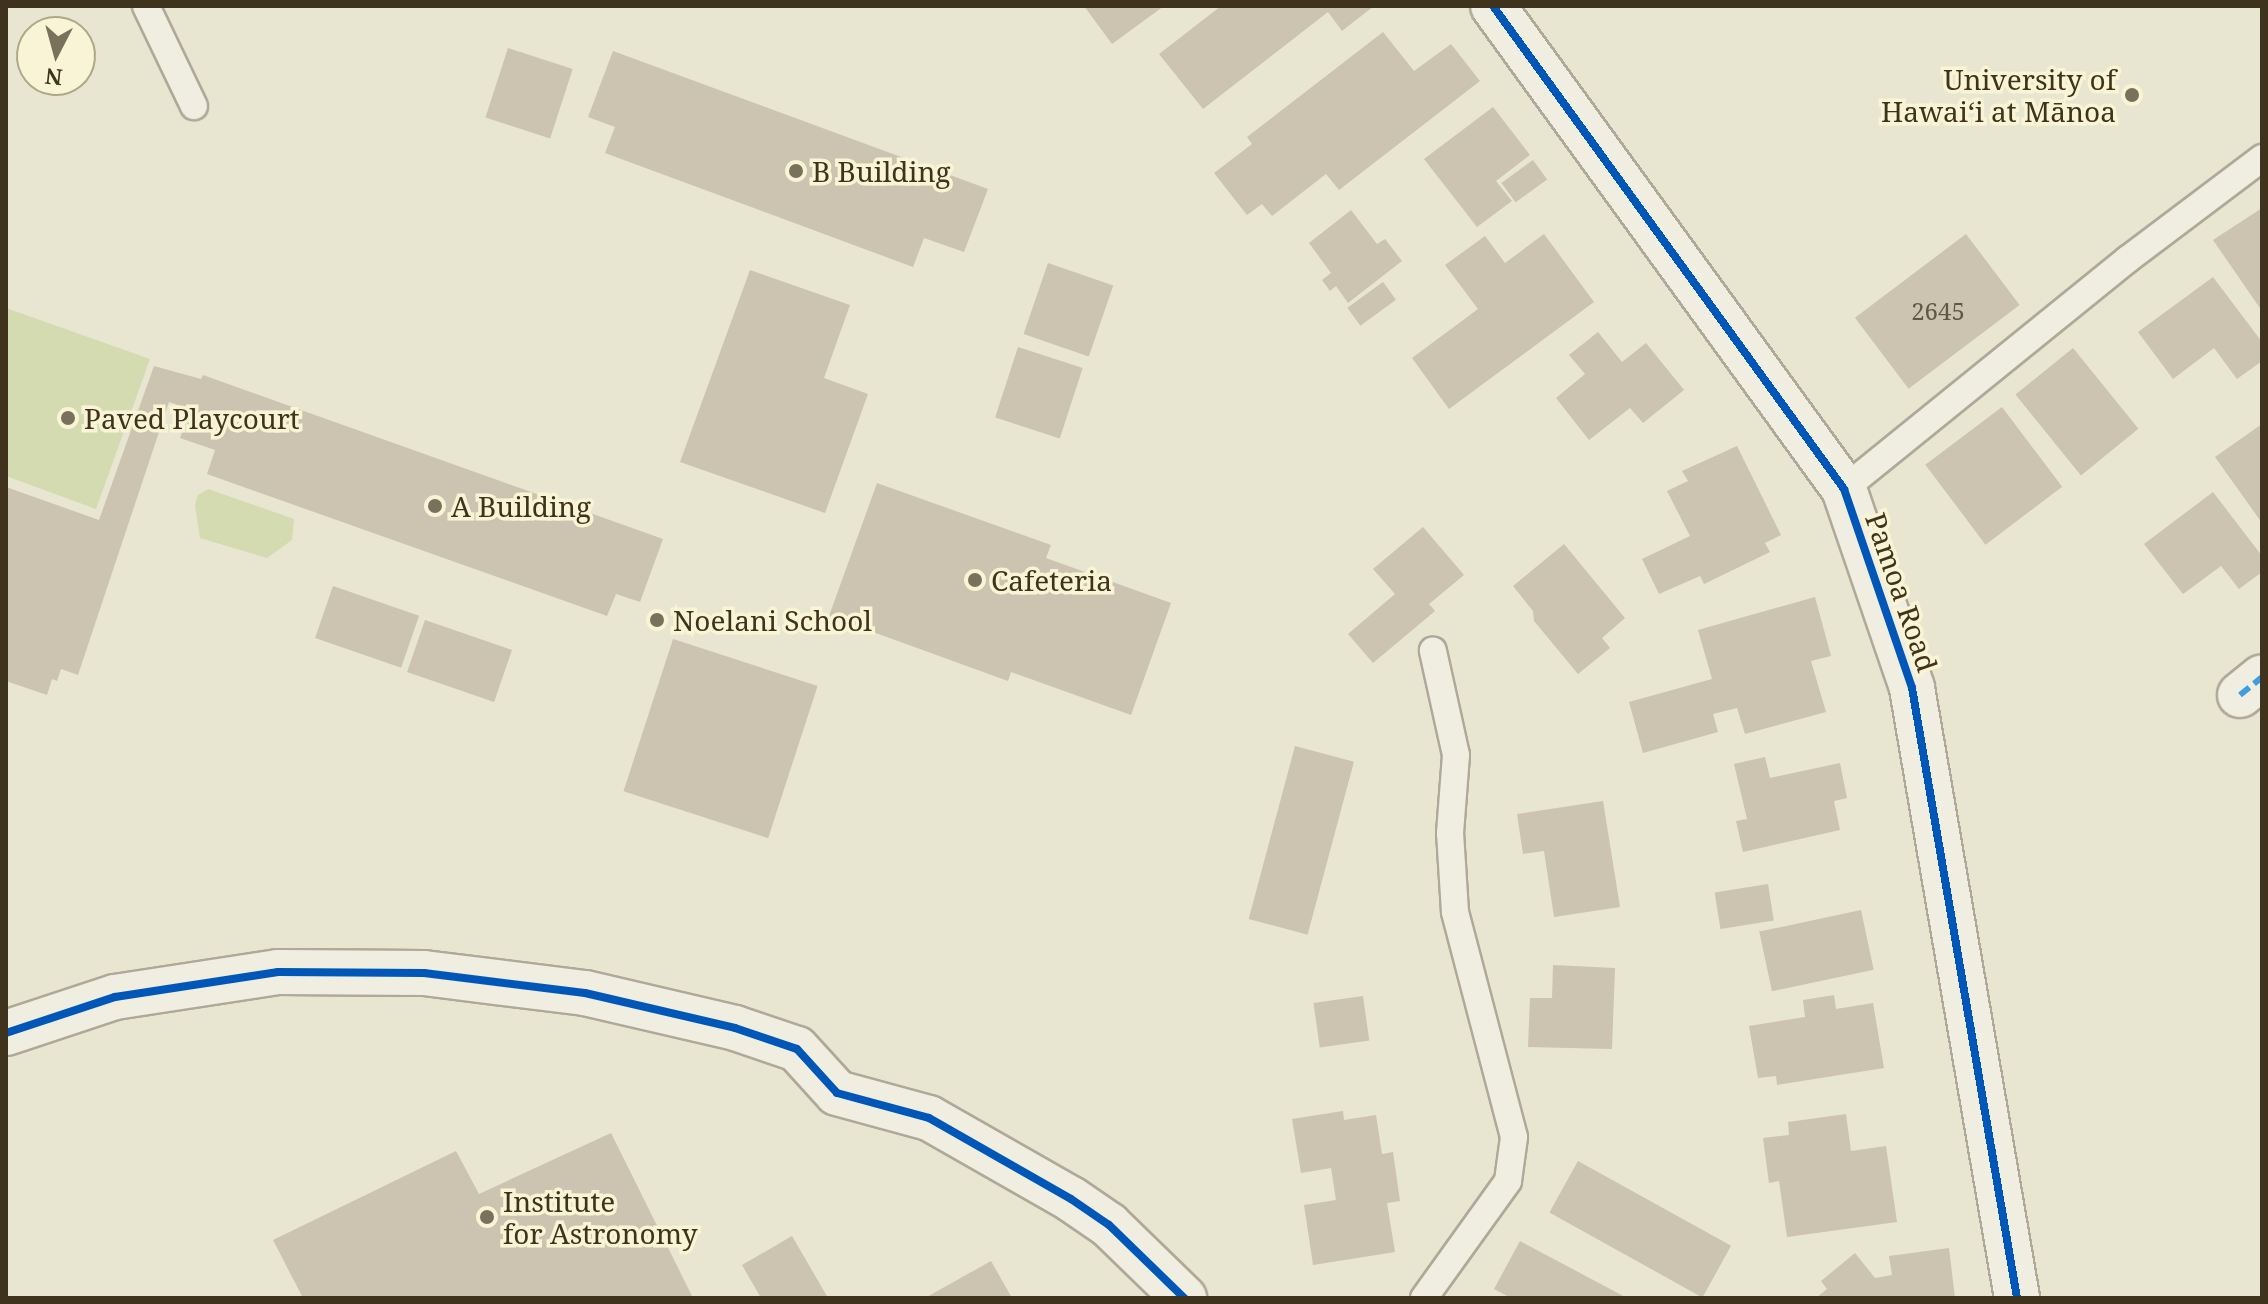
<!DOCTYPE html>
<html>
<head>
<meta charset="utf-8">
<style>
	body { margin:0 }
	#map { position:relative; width:2268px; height:1304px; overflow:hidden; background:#e8e5d0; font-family:"Noto Serif",serif }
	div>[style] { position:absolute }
	.green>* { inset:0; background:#d4dbb1 }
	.building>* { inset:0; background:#ccc3b0; transform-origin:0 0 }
	.roads { filter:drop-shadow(2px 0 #aea998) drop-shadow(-2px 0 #aea998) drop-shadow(0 2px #aea998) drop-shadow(0 -2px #aea998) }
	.lane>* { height:26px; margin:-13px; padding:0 13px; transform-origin:13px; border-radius:13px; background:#f0eee1 }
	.street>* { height:44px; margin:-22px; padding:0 22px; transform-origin:22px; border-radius:22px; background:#f0eee1 }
	.secondary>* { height:44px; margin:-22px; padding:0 22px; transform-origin:22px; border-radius:22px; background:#f0eee1 }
	.quiet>* { height:6px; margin-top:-3px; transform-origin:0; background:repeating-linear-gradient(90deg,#3f9de0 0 12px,transparent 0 18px) }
	.cycleway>* { height:8px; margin:-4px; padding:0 4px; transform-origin:4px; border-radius:4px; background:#0057b8 }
	.dots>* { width:22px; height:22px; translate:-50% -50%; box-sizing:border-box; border:4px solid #f9f4d5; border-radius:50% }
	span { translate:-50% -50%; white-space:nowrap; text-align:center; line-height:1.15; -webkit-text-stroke:7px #f9f4d5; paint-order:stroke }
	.number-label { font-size:24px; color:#625742 }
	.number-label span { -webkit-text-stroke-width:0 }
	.poi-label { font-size:28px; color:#3f331e }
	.right { translate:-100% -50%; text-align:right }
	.left { translate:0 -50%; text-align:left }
	.street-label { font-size:28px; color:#3f331e }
	.frame { position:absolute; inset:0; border:8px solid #3f331e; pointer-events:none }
	.north { position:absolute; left:16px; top:16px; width:80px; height:80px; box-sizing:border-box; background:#f9f4d5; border:2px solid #afa78c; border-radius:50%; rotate:186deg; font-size:22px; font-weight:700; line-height:32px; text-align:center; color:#3f331e }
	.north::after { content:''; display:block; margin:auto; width:28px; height:36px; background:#7a715c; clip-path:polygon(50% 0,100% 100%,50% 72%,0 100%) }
</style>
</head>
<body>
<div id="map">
	<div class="green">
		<div style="clip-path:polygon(6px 308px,150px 359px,96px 509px,6px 476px)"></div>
		<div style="clip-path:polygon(208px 489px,294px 519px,292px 540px,267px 558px,200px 538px,195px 505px,198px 495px)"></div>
	</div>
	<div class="building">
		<div style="clip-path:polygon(1084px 6px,1164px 6px,1112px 44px)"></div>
		<div style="clip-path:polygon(1221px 6px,1374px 6px,1342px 31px,1328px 12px,1203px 109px,1159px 54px)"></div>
		<div style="clip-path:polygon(1383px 32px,1414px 71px,1451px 44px,1480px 81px,1339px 190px,1326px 174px,1272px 216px,1262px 204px,1247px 215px,1214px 173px,1252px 144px,1247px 137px)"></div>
		<div style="left:508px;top:48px;width:68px;height:73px;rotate:18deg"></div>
		<div style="clip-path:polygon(613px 51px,988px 189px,964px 252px,924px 238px,913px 267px,605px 153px,615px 127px,588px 117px)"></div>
		<div style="clip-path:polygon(1493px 107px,1530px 155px,1496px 181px,1512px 201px,1477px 227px,1424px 159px)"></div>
		<div style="left:1533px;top:160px;width:24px;height:39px;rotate:54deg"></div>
		<div style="clip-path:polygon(2262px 208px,2262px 311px,2213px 240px)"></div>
		<div style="clip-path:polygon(1351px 210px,1377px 244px,1385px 239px,1402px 261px,1348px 303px,1336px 286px,1330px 291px,1322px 280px,1331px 273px,1309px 243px)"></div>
		<div style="clip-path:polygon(1544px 234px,1594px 302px,1449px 409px,1412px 358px,1478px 309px,1445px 265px,1485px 236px,1505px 263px)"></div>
		<div style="left:1966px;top:234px;width:89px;height:139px;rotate:53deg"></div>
		<div style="left:1048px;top:263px;width:69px;height:75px;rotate:19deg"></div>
		<div style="clip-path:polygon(750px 270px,850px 305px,824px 378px,868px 394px,825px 513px,680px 462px)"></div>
		<div style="clip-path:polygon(2213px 277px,2262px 342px,2262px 361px,2237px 379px,2214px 348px,2173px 379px,2138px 332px)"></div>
		<div style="left:1383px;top:282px;width:22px;height:44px;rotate:54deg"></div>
		<div style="clip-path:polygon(1598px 332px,1622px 362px,1646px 343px,1684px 390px,1643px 423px,1630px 408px,1589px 440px,1556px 398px,1585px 374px,1569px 355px)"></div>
		<div style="left:1018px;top:347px;width:68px;height:74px;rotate:18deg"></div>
		<div style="left:2073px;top:348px;width:104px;height:74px;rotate:51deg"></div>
		<div style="clip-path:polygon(154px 366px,201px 379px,203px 375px,663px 539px,640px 602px,616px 594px,607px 616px,207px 474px,215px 450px,180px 438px,190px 409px,169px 402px,78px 675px,61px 669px,57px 681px,52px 679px,47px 695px,6px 681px,6px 487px,99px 520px)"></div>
		<div style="left:2002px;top:407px;width:100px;height:96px;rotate:53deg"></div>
		<div style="clip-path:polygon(2262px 424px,2262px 523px,2215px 457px)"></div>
		<div style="clip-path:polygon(1737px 446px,1781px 535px,1765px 543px,1770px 552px,1704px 584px,1700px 576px,1659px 594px,1642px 559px,1690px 536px,1667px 491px,1688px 481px,1682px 471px)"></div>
		<div style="clip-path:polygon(877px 483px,1051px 545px,1046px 558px,1171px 603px,1131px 715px,1011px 672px,1008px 681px,829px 616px)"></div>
		<div style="clip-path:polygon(2213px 492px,2262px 556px,2262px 572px,2239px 589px,2221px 566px,2183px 594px,2144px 544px)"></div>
		<div style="clip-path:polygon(1423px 527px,1464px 575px,1429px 604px,1435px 611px,1373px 663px,1348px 634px,1395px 594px,1373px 569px)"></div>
		<div style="clip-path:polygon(1564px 544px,1625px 618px,1602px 638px,1610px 648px,1578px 674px,1534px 621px,1533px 611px,1513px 586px)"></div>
		<div style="left:333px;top:586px;width:91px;height:55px;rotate:19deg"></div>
		<div style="clip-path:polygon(1815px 597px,1831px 656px,1811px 661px,1826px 712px,1745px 734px,1737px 708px,1713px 714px,1718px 732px,1643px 753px,1629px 702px,1712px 679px,1698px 630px)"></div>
		<div style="left:425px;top:620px;width:92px;height:55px;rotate:19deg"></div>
		<div style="left:673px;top:639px;width:152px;height:160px;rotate:18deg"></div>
		<div style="left:1295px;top:746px;width:61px;height:179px;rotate:15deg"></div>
		<div style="clip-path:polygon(1765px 757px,1770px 778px,1840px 763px,1847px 798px,1834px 801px,1840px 830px,1743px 852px,1736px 821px,1747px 819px,1734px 764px)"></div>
		<div style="clip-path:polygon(1603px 801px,1620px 907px,1554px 917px,1544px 851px,1523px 854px,1517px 814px)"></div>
		<div style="left:1768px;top:884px;width:37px;height:54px;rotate:81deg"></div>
		<div style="left:1861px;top:910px;width:61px;height:104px;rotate:78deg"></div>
		<div style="clip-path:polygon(1553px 965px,1615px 968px,1612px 1049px,1528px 1047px,1530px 998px,1552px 998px)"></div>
		<div style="clip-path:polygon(1834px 995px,1836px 1009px,1873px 1003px,1884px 1068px,1777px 1085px,1776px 1076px,1758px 1078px,1749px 1026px,1805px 1017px,1803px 1000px)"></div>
		<div style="left:1363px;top:996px;width:45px;height:50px;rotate:82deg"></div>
		<div style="clip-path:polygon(1343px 1111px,1344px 1120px,1376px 1115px,1382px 1154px,1393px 1152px,1400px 1201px,1387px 1203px,1395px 1252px,1313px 1265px,1304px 1205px,1336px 1200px,1331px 1168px,1301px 1173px,1292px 1119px)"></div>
		<div style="clip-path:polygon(1846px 1114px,1851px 1151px,1886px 1146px,1897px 1222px,1787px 1237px,1779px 1181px,1769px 1183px,1763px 1138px,1789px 1135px,1788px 1122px)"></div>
		<div style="clip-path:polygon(611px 1133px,693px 1298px,303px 1298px,273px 1240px,456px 1151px,479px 1194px)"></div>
		<div style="left:1578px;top:1161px;width:175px;height:59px;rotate:29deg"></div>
		<div style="clip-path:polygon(792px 1236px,828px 1298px,761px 1298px,742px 1265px)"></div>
		<div style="clip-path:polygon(1520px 1241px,1627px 1298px,1511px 1298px,1494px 1289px)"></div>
		<div style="clip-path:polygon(1949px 1248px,1955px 1298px,1816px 1298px,1827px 1289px,1821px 1281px,1855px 1253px,1875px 1278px,1892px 1275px,1889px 1256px)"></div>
		<div style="clip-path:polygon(991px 1261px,1012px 1298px,925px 1298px)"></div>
	</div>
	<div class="roads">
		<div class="lane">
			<div style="left:146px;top:6px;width:111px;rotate:64.4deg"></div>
			<div style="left:1844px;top:489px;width:365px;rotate:-39deg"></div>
			<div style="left:2128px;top:259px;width:168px;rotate:-37deg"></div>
			<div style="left:1424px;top:1298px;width:144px;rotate:-54.3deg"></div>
			<div style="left:1508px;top:1181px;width:44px;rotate:-82.2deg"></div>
			<div style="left:1514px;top:1137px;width:233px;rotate:-104.7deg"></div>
			<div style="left:1455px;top:912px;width:79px;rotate:-93.6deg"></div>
			<div style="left:1450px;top:833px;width:78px;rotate:-85.6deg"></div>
			<div style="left:1456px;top:755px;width:107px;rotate:-102.5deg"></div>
		</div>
		<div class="street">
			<div style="left:1493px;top:6px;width:597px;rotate:53.99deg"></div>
			<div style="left:1844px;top:489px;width:210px;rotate:71.1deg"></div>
			<div style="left:1912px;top:688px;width:619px;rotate:80.23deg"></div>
			<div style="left:2240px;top:695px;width:28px;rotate:-39deg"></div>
		</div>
		<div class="secondary">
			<div style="left:6px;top:1033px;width:115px;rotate:-18.3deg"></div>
			<div style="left:115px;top:997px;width:165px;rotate:-8.7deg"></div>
			<div style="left:278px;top:972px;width:146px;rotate:0.4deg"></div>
			<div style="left:424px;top:973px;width:162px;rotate:7.1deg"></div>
			<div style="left:585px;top:993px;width:154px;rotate:13.1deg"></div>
			<div style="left:735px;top:1028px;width:65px;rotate:18.7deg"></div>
			<div style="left:797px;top:1049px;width:59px;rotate:47.7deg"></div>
			<div style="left:837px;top:1093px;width:95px;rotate:15.2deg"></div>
			<div style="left:929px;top:1118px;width:163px;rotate:29.7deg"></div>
			<div style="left:1071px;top:1199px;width:46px;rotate:34.4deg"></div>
			<div style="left:1109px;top:1225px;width:105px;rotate:44.2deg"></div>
		</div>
	</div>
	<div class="quiet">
		<div style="left:2240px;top:695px;width:28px;rotate:-39deg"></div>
	</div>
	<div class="cycleway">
		<div style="left:1493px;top:6px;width:597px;rotate:53.99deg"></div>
		<div style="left:1844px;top:489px;width:210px;rotate:71.1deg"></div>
		<div style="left:1912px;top:688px;width:619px;rotate:80.23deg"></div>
		<div style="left:6px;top:1033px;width:115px;rotate:-18.3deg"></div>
		<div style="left:115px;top:997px;width:165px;rotate:-8.7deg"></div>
		<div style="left:278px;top:972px;width:146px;rotate:0.4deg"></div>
		<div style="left:424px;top:973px;width:162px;rotate:7.1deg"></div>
		<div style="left:585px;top:993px;width:154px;rotate:13.1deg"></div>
		<div style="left:735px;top:1028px;width:65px;rotate:18.7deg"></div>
		<div style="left:797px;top:1049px;width:59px;rotate:47.7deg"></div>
		<div style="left:837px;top:1093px;width:95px;rotate:15.2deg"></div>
		<div style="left:929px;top:1118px;width:163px;rotate:29.7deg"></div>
		<div style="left:1071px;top:1199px;width:46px;rotate:34.4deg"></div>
		<div style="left:1109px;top:1225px;width:105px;rotate:44.2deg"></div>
	</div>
	<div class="dots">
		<div style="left:2132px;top:95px;background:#7a715c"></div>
		<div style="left:796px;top:171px;background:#7a715c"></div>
		<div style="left:68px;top:418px;background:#7a715c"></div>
		<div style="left:435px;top:506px;background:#7a715c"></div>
		<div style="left:975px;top:580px;background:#7a715c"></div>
		<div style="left:657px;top:620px;background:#7a715c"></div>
		<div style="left:487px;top:1217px;background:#7a715c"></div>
	</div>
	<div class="number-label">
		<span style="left:1938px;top:311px">2645</span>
	</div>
	<div class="poi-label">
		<span class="right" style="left:2116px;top:95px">University of<br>Hawaiʻi at Mānoa</span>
		<span class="left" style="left:812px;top:171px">B Building</span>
		<span class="left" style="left:84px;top:418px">Paved Playcourt</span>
		<span class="left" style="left:451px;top:506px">A Building</span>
		<span class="left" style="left:991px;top:580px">Cafeteria</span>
		<span class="left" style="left:673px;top:620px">Noelani School</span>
		<span class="left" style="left:503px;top:1217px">Institute<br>for Astronomy</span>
	</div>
	<div class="street-label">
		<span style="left:1902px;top:592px;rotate:71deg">Pamoa Road</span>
	</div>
	<div class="frame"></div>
	<div class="north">N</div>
</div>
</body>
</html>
